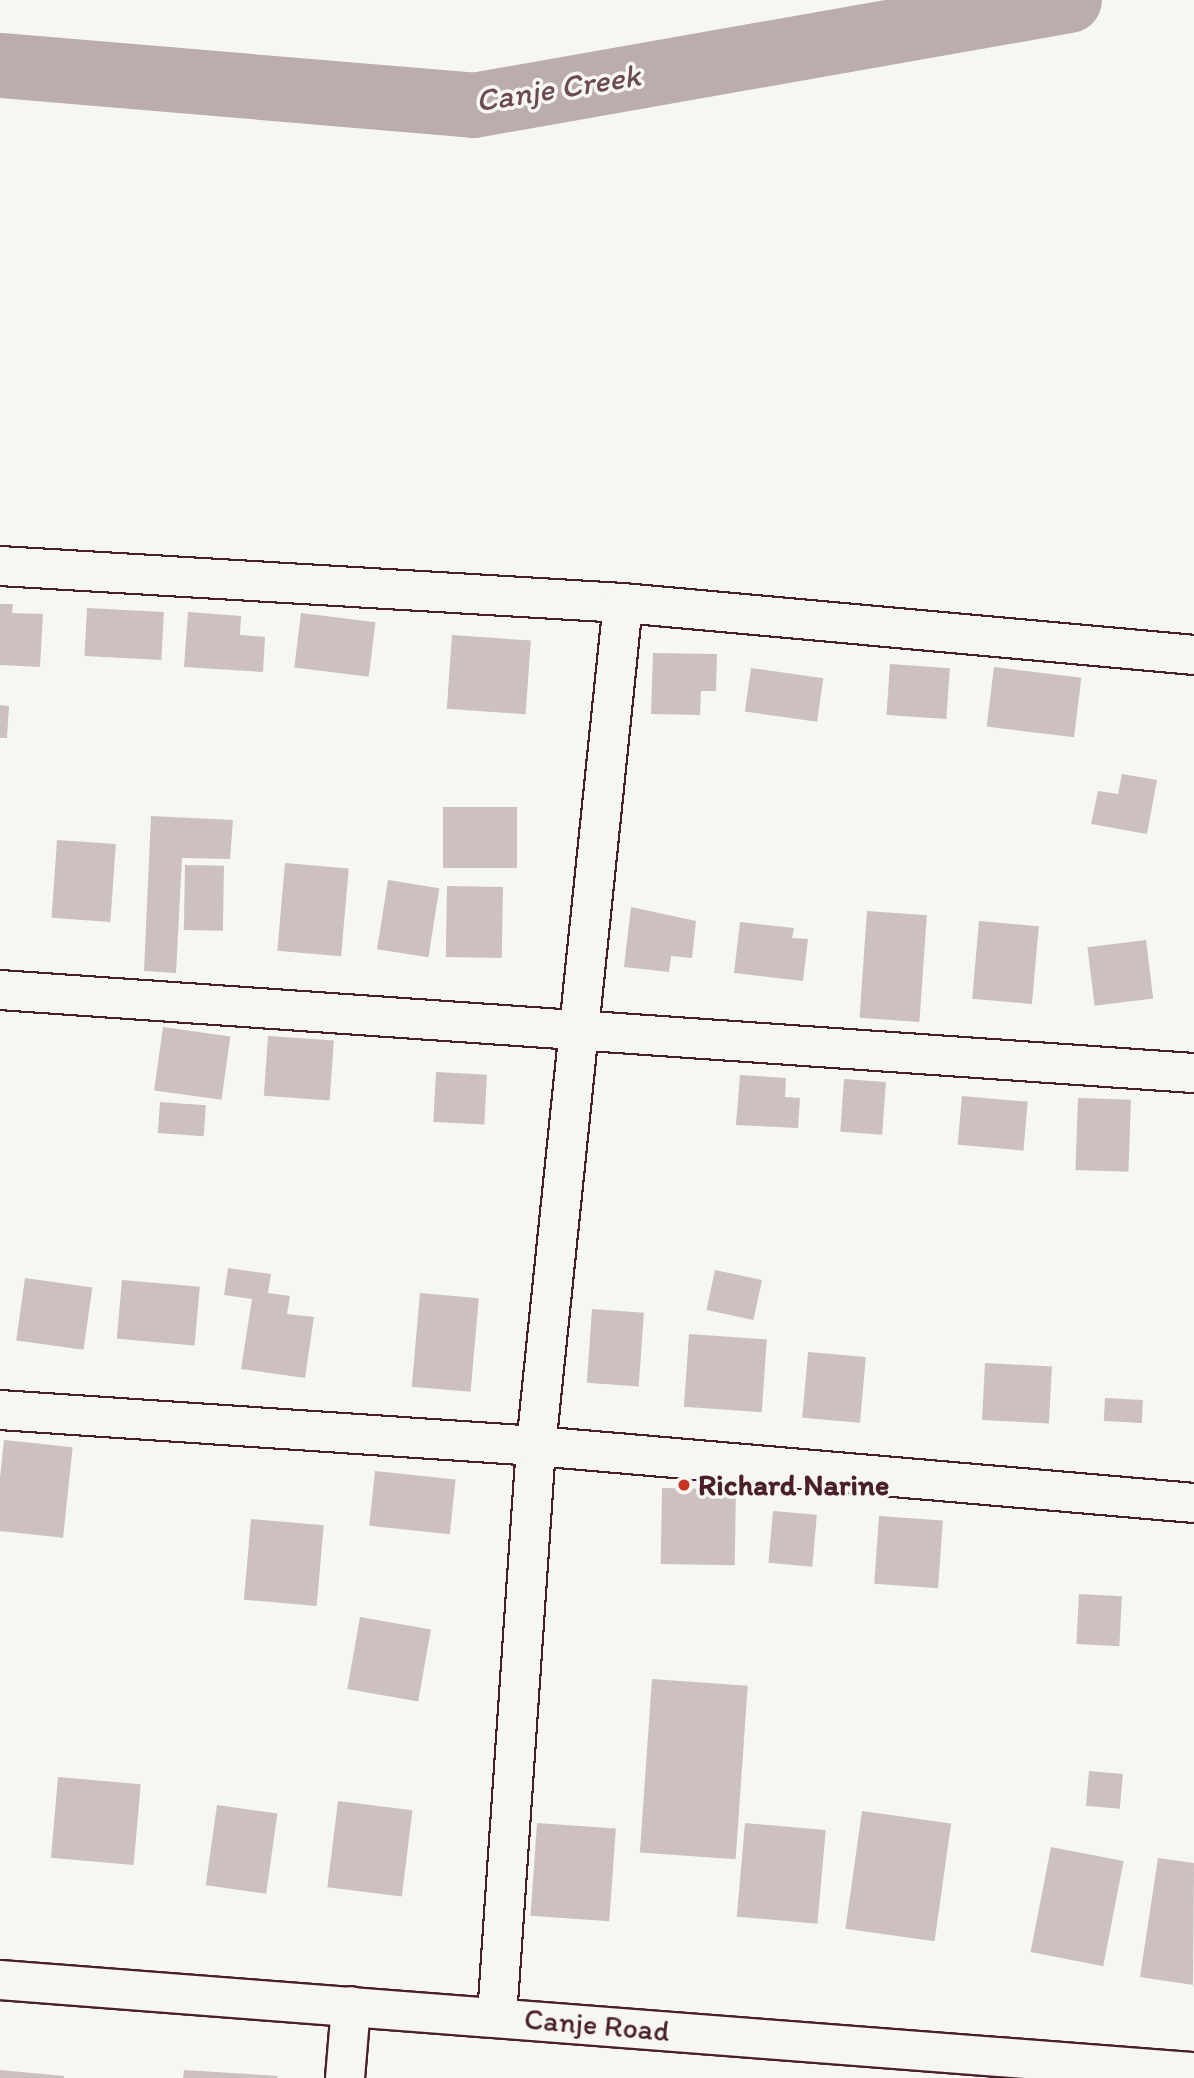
<!DOCTYPE html>
<html>
<head>
<meta charset="utf-8">
<style>
	body { margin:0 }
	#map { position:relative; width:1194px; height:2078px; overflow:hidden; background:#f6f6f2; font-family:Itim,sans-serif }
	div>[style] { position:absolute }
	.river>* { height:65px; margin:-32.5px; padding:0 32.5px; transform-origin:32.5px; border-radius:32.5px; background:#bbadae }
	.building>* { inset:0; background:#ccc1c0; transform-origin:0 0 }
	.roads { filter:drop-shadow(2px 0 #4a1f2b) drop-shadow(-2px 0 #4a1f2b) drop-shadow(0 2px #4a1f2b) drop-shadow(0 -2px #4a1f2b) }
	.minor>* { height:38px; margin:-19px; padding:0 19px; transform-origin:19px; border-radius:19px; background:#f6f6f2 }
	.dots>* { width:19px; height:19px; translate:-50% -50%; box-sizing:border-box; border:4px solid #f6f6f2; border-radius:50% }
	span { translate:-50% -50%; white-space:nowrap; text-align:center; line-height:1.15; -webkit-text-stroke:7px #f6f6f2; paint-order:stroke }
	.poi-label { font-size:30px; color:#4a1f2b; font-weight:700 }
	.left { translate:0 -50%; text-align:left }
	.street-label { font-size:30px; color:#4a1f2b }
	.water-label { font-size:32px; color:#6c4a52; font-style:italic }
</style>
</head>
<body>
<div id="map">
	<div class="river">
		<div style="left:0;top:65px;width:475px;rotate:4.8deg"></div>
		<div style="left:473px;top:105px;width:605px;rotate:-9.99deg"></div>
	</div>
	<div class="building">
		<div style="clip-path:polygon(0 604px,13px 604px,12px 613px,43px 614px,40px 667px,0 665px)"></div>
		<div style="left:87px;top:608px;width:77px;height:48px;rotate:3deg"></div>
		<div style="clip-path:polygon(188px 612px,241px 616px,240px 635px,265px 637px,263px 672px,184px 667px)"></div>
		<div style="left:301px;top:613px;width:75px;height:55px;rotate:7deg"></div>
		<div style="left:452px;top:635px;width:79px;height:74px;rotate:4deg"></div>
		<div style="clip-path:polygon(653px 653px,717px 654px,716px 691px,701px 691px,700px 715px,651px 714px)"></div>
		<div style="left:890px;top:664px;width:60px;height:51px;rotate:4deg"></div>
		<div style="left:994px;top:667px;width:88px;height:60px;rotate:7deg"></div>
		<div style="left:751px;top:668px;width:73px;height:44px;rotate:8deg"></div>
		<div style="clip-path:polygon(0 705px,9px 706px,7px 738px,0 738px)"></div>
		<div style="clip-path:polygon(1122px 774px,1157px 780px,1147px 834px,1091px 824px,1098px 791px,1118px 794px)"></div>
		<div style="left:443px;top:807px;width:74px;height:61px"></div>
		<div style="clip-path:polygon(151px 816px,233px 820px,230px 859px,182px 858px,176px 973px,144px 971px)"></div>
		<div style="left:57px;top:840px;width:59px;height:78px;rotate:4deg"></div>
		<div style="left:285px;top:863px;width:64px;height:88px;rotate:5deg"></div>
		<div style="left:185px;top:865px;width:39px;height:65px;rotate:1deg"></div>
		<div style="left:388px;top:880px;width:52px;height:70px;rotate:9deg"></div>
		<div style="left:447px;top:886px;width:56px;height:71px;rotate:1deg"></div>
		<div style="clip-path:polygon(631px 907px,696px 921px,692px 958px,671px 956px,669px 972px,624px 967px)"></div>
		<div style="left:867px;top:911px;width:60px;height:107px;rotate:4deg"></div>
		<div style="left:979px;top:921px;width:60px;height:78px;rotate:5deg"></div>
		<div style="clip-path:polygon(740px 922px,794px 928px,792px 938px,808px 939px,803px 981px,734px 973px)"></div>
		<div style="left:1146px;top:940px;width:59px;height:59px;rotate:83deg"></div>
		<div style="left:163px;top:1027px;width:68px;height:64px;rotate:8deg"></div>
		<div style="left:268px;top:1036px;width:66px;height:60px;rotate:4deg"></div>
		<div style="left:436px;top:1072px;width:51px;height:50px;rotate:3deg"></div>
		<div style="clip-path:polygon(740px 1075px,786px 1078px,785px 1097px,800px 1098px,798px 1128px,736px 1125px)"></div>
		<div style="left:844px;top:1079px;width:42px;height:53px;rotate:4deg"></div>
		<div style="left:962px;top:1096px;width:66px;height:49px;rotate:5deg"></div>
		<div style="left:1078px;top:1098px;width:53px;height:72px;rotate:2deg"></div>
		<div style="left:160px;top:1102px;width:46px;height:31px;rotate:4deg"></div>
		<div style="clip-path:polygon(228px 1268px,271px 1274px,268px 1293px,290px 1296px,287px 1314px,314px 1317px,305px 1378px,241px 1369px,252px 1299px,224px 1295px)"></div>
		<div style="left:715px;top:1270px;width:48px;height:41px;rotate:12deg"></div>
		<div style="left:25px;top:1278px;width:68px;height:63px;rotate:8deg"></div>
		<div style="left:122px;top:1280px;width:78px;height:59px;rotate:5deg"></div>
		<div style="left:420px;top:1293px;width:59px;height:94px;rotate:5deg"></div>
		<div style="left:592px;top:1309px;width:52px;height:74px;rotate:4deg"></div>
		<div style="left:689px;top:1334px;width:78px;height:73px;rotate:4deg"></div>
		<div style="left:808px;top:1352px;width:58px;height:66px;rotate:5deg"></div>
		<div style="left:985px;top:1363px;width:67px;height:57px;rotate:3deg"></div>
		<div style="left:1105px;top:1398px;width:38px;height:23px;rotate:3deg"></div>
		<div style="left:4px;top:1440px;width:69px;height:91px;rotate:6deg"></div>
		<div style="left:375px;top:1471px;width:81px;height:55px;rotate:6deg"></div>
		<div style="left:662px;top:1488px;width:74px;height:76px;rotate:1deg"></div>
		<div style="left:773px;top:1511px;width:44px;height:52px;rotate:5deg"></div>
		<div style="left:879px;top:1516px;width:64px;height:68px;rotate:4deg"></div>
		<div style="left:251px;top:1519px;width:73px;height:81px;rotate:5deg"></div>
		<div style="left:1079px;top:1594px;width:43px;height:50px;rotate:3deg"></div>
		<div style="left:360px;top:1617px;width:72px;height:73px;rotate:10deg"></div>
		<div style="left:652px;top:1679px;width:96px;height:174px;rotate:4deg"></div>
		<div style="left:1089px;top:1771px;width:34px;height:35px;rotate:5deg"></div>
		<div style="left:58px;top:1777px;width:83px;height:81px;rotate:5deg"></div>
		<div style="left:338px;top:1801px;width:75px;height:87px;rotate:7deg"></div>
		<div style="left:217px;top:1805px;width:61px;height:81px;rotate:8deg"></div>
		<div style="left:862px;top:1811px;width:90px;height:119px;rotate:8deg"></div>
		<div style="left:537px;top:1823px;width:79px;height:93px;rotate:4deg"></div>
		<div style="left:745px;top:1823px;width:81px;height:94px;rotate:5deg"></div>
		<div style="left:1051px;top:1847px;width:74px;height:107px;rotate:11deg"></div>
		<div style="clip-path:polygon(1158px 1858px,1194px 1863px,1193px 1985px,1140px 1977px)"></div>
		<div style="clip-path:polygon(0 2070px,64px 2076px,64px 2078px,0 2078px)"></div>
		<div style="clip-path:polygon(184px 2070px,278px 2076px,277px 2078px,183px 2078px)"></div>
	</div>
	<div class="roads">
		<div class="minor">
			<div style="left:0;top:566px;width:624px;rotate:3.4deg"></div>
			<div style="left:623px;top:603px;width:573px;rotate:5.2deg"></div>
			<div style="left:0;top:990px;width:1197px;rotate:3.98deg"></div>
			<div style="left:0;top:1410px;width:537px;rotate:3.84deg"></div>
			<div style="left:536px;top:1446px;width:660px;rotate:4.95deg"></div>
			<div style="left:0;top:1980px;width:1198px;rotate:4.41deg"></div>
			<div style="left:497px;top:2017px;width:572px;rotate:-86.09deg"></div>
			<div style="left:536px;top:1446px;width:847px;rotate:-84.11deg"></div>
			<div style="left:345px;top:2078px;width:72px;rotate:-85.2deg"></div>
		</div>
	</div>
	<div class="dots">
		<div style="left:684px;top:1485px;background:#c8321e"></div>
	</div>
	<div class="poi-label">
		<span class="left" style="left:698px;top:1485px">Richard Narine</span>
	</div>
	<div class="street-label">
		<span style="left:597px;top:2025px;rotate:5deg">Canje Road</span>
	</div>
	<div class="water-label">
		<span style="left:558px;top:88px;rotate:-9deg">Canje Creek</span>
	</div>
</div>
</body>
</html>
